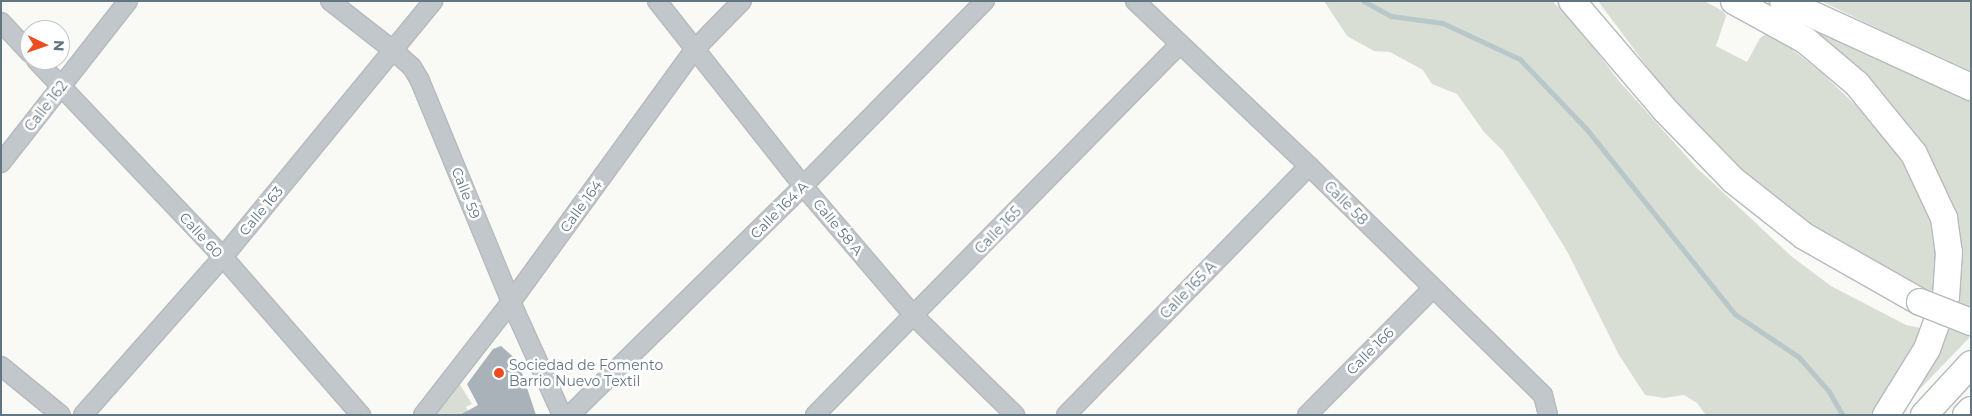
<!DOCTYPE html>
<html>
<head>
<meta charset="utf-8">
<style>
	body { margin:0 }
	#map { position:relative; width:1972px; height:416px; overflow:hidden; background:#f9f9f6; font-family:Montserrat,sans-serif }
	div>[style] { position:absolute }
	.green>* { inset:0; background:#d9ded5 }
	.stream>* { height:4.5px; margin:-2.25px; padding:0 2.25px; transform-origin:2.25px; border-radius:2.25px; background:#b8c7ca }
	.building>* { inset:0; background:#a8b2b8 }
	.roads { filter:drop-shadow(1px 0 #b5babd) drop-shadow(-1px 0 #b5babd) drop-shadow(0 1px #b5babd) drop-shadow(0 -1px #b5babd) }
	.minor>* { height:18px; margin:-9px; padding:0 9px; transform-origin:9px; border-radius:9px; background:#c2c7cb }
	.highway>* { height:26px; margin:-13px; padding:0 13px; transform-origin:13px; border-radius:13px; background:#fff }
	.bridges { filter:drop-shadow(1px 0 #b5babd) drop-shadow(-1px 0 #b5babd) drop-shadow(0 1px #b5babd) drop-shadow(0 -1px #b5babd) }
	.highway-bridge>* { height:26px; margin:-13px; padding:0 13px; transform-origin:13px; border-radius:13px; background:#fff }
	.dots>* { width:14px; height:14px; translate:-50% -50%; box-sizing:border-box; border:2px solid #fff; border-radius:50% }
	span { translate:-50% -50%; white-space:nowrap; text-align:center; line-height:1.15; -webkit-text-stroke:5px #fff; paint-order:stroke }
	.street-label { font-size:14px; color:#627583 }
	.poi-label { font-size:14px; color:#627583 }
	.left { translate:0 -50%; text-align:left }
	.frame { position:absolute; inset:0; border:2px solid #627583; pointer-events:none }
	.north { position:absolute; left:20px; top:20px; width:50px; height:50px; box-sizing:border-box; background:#fff; border:1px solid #c0c8cd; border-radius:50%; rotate:93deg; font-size:14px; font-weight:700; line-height:20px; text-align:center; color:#627583 }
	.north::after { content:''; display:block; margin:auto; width:18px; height:22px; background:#ee4c21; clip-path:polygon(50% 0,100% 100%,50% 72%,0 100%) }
</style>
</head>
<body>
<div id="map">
	<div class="green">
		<div style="clip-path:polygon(1324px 1px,1552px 1px,1573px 21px,1619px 81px,1696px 167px,1791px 256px,1831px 286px,1906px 325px,1925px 329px,1880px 415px,1706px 415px,1697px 403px,1684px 395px,1664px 398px,1645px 395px,1619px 355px,1568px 253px,1535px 199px,1503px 151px,1484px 132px,1457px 94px,1432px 84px,1423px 70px,1390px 52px,1374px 51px,1347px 36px)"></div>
		<div style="clip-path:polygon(1598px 1px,1704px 1px,1723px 11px,1726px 16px,1716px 46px,1747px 62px,1760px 38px,1767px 33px,1774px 35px,1822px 73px,1867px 116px,1898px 153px,1919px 187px,1935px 224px,1939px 261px,1935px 294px,1887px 272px,1828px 238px,1781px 206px,1726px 158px,1663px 88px)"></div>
		<div style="clip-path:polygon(1821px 1px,1971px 1px,1971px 71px,1891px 35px)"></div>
		<div style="clip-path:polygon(1822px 32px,1971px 100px,1971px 336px,1916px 393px,1954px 215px,1937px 172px,1914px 131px,1858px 67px,1820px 37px)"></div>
		<div style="clip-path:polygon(459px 383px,472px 404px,466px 407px,470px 415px,435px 415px)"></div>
	</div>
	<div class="stream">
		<div style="left:1364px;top:1px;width:31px;rotate:29deg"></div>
		<div style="left:1391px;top:16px;width:52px;rotate:7.7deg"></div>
		<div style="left:1443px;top:23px;width:85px;rotate:25.1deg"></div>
		<div style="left:1520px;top:59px;width:95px;rotate:46.3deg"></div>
		<div style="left:1586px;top:128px;width:238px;rotate:51.3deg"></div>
		<div style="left:1735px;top:314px;width:77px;rotate:33.9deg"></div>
		<div style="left:1799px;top:357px;width:45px;rotate:48.6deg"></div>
		<div style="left:1829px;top:391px;width:28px;rotate:60deg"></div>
	</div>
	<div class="building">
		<div style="clip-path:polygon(501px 346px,518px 361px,536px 415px,460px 415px,478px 405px,467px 384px,493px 349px)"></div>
	</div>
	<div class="roads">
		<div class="minor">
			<div style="left:330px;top:1px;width:81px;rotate:38deg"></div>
			<div style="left:394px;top:51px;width:24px;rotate:42deg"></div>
			<div style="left:412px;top:67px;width:16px;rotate:60deg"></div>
			<div style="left:420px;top:81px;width:239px;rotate:67.6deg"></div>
			<div style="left:511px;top:302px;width:124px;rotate:65.7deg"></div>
			<div style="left:657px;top:1px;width:236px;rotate:51.7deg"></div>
			<div style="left:803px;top:186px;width:170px;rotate:49.5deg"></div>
			<div style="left:913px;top:315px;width:143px;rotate:44.4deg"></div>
			<div style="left:1135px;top:1px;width:240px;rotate:43.5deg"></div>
			<div style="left:1309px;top:166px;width:327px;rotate:44.4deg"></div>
			<div style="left:1543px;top:395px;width:21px;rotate:76deg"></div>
			<div style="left:1px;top:22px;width:42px;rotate:46.9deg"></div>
			<div style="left:36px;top:60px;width:272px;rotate:46.5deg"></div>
			<div style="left:223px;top:257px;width:210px;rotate:48.9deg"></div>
			<div style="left:1px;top:163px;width:206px;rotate:-51.9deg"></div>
			<div style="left:1px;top:366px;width:77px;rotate:39.2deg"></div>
			<div style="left:83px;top:415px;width:211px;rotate:-48.5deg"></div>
			<div style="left:223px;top:257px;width:331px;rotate:-50.6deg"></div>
			<div style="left:423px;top:415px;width:143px;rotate:-52.1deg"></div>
			<div style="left:511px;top:302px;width:313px;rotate:-54deg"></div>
			<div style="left:695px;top:49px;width:67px;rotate:-45.6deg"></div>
			<div style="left:570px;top:415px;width:327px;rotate:-44.5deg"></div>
			<div style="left:803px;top:186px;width:260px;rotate:-45.5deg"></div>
			<div style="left:815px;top:415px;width:520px;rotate:-45.47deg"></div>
			<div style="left:1066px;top:415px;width:348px;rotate:-45.7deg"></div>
			<div style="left:1307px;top:415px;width:179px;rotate:-45.2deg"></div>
		</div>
		<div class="highway">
			<div style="left:1572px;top:1px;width:143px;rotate:49.5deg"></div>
			<div style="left:1665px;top:110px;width:98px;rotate:45.8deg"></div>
			<div style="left:1733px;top:180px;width:90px;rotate:38.3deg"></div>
			<div style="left:1804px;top:236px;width:133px;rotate:29.6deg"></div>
			<div style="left:1734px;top:1px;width:81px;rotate:28.8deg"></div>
			<div style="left:1805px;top:40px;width:68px;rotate:40.2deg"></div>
			<div style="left:1857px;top:84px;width:90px;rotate:50.8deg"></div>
			<div style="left:1914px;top:154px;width:71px;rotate:64.9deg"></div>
			<div style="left:1944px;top:218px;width:34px;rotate:82deg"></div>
			<div style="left:1949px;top:252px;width:45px;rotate:93.8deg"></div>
			<div style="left:1946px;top:297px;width:55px;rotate:110.1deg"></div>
			<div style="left:1927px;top:349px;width:78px;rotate:121.8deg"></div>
			<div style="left:1783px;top:1px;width:207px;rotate:24.6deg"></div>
			<div style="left:1924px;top:415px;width:69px;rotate:-47.3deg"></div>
			<div style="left:1966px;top:415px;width:7px;rotate:-45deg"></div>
		</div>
	</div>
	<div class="bridges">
		<div class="highway-bridge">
			<div style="left:1920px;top:302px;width:55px;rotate:21.4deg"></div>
		</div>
	</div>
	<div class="dots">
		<div style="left:499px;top:373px;background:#ee4c21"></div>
	</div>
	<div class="street-label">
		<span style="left:46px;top:106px;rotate:-52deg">Calle 162</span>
		<span style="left:466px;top:193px;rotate:68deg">Calle 59</span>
		<span style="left:1346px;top:203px;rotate:45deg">Calle 58</span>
		<span style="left:581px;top:206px;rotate:-54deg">Calle 164</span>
		<span style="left:779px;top:210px;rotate:-45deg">Calle 164 A</span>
		<span style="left:261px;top:211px;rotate:-50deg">Calle 163</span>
		<span style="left:838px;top:227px;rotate:50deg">Calle 58 A</span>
		<span style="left:998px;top:230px;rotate:-46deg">Calle 165</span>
		<span style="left:201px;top:235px;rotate:47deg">Calle 60</span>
		<span style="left:1188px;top:290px;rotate:-46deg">Calle 165 A</span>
		<span style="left:1370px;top:351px;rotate:-45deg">Calle 166</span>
	</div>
	<div class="poi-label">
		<span class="left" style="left:509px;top:373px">Sociedad de Fomento<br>Barrio Nuevo Textil</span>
	</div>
	<div class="frame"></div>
	<div class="north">N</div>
</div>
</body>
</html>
